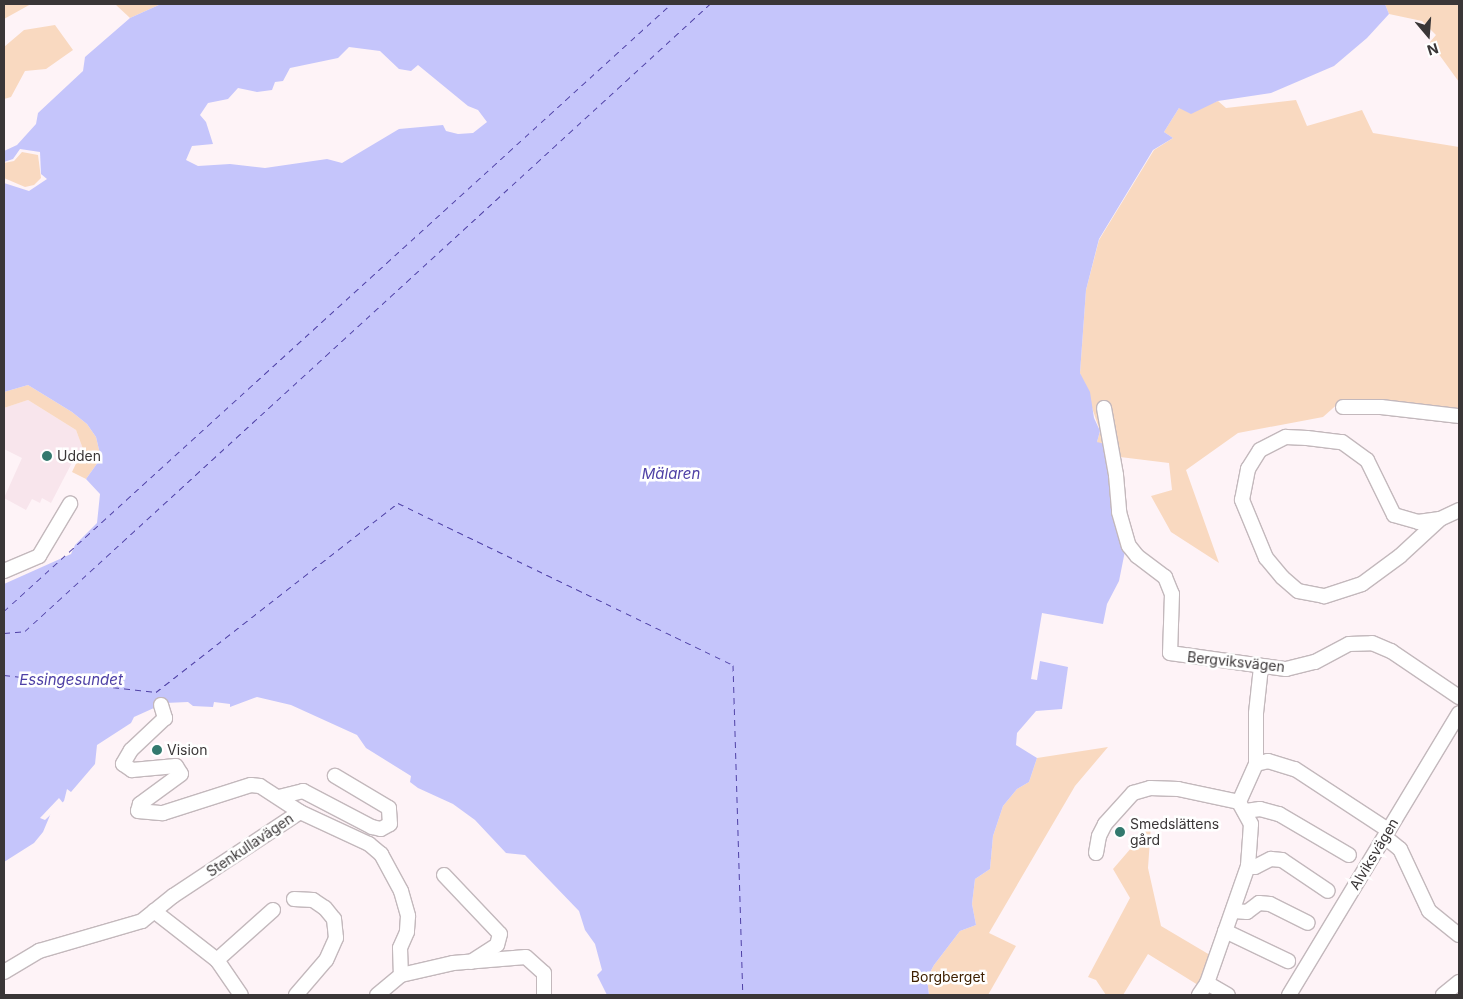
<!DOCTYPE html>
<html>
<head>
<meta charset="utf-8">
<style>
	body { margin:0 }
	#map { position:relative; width:1463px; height:999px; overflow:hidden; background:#fef3f7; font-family:Inter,sans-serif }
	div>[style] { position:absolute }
	.built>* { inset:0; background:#f8e5ec }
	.green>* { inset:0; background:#f9d9c0 }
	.water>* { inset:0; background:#c5c5fb }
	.pier>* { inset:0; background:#fef3f7 }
	.ferry>* { height:1px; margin-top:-0.5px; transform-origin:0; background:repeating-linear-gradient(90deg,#4f41a6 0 6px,transparent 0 11px) }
	.roads { filter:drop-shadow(1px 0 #c3b8bc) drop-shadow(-1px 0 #c3b8bc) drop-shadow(0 1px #c3b8bc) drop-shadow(0 -1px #c3b8bc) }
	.minor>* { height:14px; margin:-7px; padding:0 7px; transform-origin:7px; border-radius:7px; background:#fff }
	.dots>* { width:14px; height:14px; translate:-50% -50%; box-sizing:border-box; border:2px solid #fff; border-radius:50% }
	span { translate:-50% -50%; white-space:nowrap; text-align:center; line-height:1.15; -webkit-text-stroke:5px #fff; paint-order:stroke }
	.poi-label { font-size:14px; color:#3a3637 }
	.left { translate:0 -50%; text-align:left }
	.street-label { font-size:14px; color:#3a3637 }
	.park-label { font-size:14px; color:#3f2102 }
	.water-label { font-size:15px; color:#4f41a6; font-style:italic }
	.frame { position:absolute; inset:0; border:5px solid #3a3637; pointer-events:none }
	.north { position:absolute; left:1403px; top:10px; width:50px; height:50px; -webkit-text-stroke:4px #fff; paint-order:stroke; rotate:162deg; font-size:14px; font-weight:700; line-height:20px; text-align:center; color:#3a3637 }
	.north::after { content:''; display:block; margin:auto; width:18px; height:22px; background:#3a3637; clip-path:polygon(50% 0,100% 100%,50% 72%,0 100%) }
</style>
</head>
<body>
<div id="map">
	<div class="built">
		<div style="clip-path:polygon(28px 400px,76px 430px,83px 449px,80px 454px,77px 453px,51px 503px,42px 498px,40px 503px,32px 499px,26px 510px,4px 498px,22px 458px,4px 449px,4px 408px)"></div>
	</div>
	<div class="green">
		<div style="clip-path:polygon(4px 4px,31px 4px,4px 19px)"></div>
		<div style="clip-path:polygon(115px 4px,161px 4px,130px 18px)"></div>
		<div style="clip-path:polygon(1385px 4px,1459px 4px,1459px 82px,1430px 42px,1436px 35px,1422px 21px,1389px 14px)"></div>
		<div style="clip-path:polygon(55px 25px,73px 50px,46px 69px,25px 71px,11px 97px,4px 99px,4px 47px,24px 30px)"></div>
		<div style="clip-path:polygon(1296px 100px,1307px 126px,1362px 110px,1373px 133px,1459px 147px,1459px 413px,1341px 401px,1323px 417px,1238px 433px,1186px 470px,1219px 563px,1171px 532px,1151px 496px,1172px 490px,1169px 463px,1120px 457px,1097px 442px,1100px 431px,1080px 373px,1086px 290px,1099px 240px,1154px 150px,1173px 138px,1164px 132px,1179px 108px,1198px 108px,1218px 101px,1226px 108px)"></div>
		<div style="clip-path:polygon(22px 152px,38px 155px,41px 178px,34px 185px,25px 187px,4px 178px,4px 163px,14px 161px)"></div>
		<div style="clip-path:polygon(28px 385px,72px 412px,87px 424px,96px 437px,101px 458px,86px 479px,72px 472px,83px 449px,76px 430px,28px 400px,4px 408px,4px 392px)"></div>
		<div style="clip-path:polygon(1108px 747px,1075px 786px,989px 933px,1016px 946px,988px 995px,929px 995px,927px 978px,934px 965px,960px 931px,976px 925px,972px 904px,975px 879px,990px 869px,993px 836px,1003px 806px,1017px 789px,1029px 782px,1037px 758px)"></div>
		<div style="clip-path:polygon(1151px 825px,1148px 868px,1161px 926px,1210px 955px,1198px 985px,1148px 954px,1123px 995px,1106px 995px,1096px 980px,1088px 977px,1130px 898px,1113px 869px)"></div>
	</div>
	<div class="water">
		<div style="clip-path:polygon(evenodd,161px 4px,1385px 4px,1389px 14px,1367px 38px,1334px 66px,1271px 93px,1218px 101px,1191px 114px,1179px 108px,1164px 132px,1173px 138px,1153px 150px,1099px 239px,1086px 290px,1080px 373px,1090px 392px,1094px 418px,1100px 431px,1097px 442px,1105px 444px,1125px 551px,1119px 581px,1107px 604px,1103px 624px,1042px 613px,1031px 679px,1037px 680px,1040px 661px,1068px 667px,1062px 709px,1036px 711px,1017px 733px,1016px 745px,1037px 758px,1029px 782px,1017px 789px,1003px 806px,993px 836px,990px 869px,975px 879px,972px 904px,976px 925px,960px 931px,934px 965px,927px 978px,929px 995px,607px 995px,597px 975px,602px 970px,595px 944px,585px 930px,579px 911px,525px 855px,506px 853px,475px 820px,453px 804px,418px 788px,410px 782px,411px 776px,366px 748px,357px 735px,291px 705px,257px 697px,230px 707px,230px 704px,214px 702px,213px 707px,193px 706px,188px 702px,165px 703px,134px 717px,131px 723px,97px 745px,95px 764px,71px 792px,67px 789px,64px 801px,51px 813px,43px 832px,34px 843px,4px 862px,4px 584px,71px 554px,75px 545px,97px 523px,100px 494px,86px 479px,101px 458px,96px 437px,87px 424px,72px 412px,28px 385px,4px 392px,4px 183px,29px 191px,47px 179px,41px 174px,40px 152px,20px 149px,13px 159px,4px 162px,4px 151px,17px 145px,36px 124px,38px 113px,83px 71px,85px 57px,130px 18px,161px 4px,349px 47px,380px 51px,399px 69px,411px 71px,418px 65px,468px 106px,478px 110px,487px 122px,473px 133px,458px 134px,446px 131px,443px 125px,399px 129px,342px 163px,327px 159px,265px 168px,230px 164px,198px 166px,186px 160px,192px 146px,213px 144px,206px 122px,200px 115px,208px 103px,228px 99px,238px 88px,257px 92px,272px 90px,275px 82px,283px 81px,290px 68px,338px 58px,349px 47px)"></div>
	</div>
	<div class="pier">
		<div style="clip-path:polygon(59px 798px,63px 803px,45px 820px,40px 818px)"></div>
	</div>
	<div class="ferry">
		<div style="left:4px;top:611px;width:902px;rotate:-42.3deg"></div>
		<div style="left:4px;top:633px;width:21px;rotate:-5deg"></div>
		<div style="left:25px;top:631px;width:929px;rotate:-42.47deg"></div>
		<div style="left:4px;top:675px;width:153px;rotate:6.4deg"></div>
		<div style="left:156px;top:692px;width:307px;rotate:-38deg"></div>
		<div style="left:398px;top:503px;width:372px;rotate:25.8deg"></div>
		<div style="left:733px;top:665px;width:330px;rotate:88.3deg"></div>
	</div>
	<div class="roads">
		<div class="minor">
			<div style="left:1343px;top:407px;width:38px"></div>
			<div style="left:1381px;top:407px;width:79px;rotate:6.6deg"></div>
			<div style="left:1104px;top:408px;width:68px;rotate:79.8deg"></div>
			<div style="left:1116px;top:475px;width:37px;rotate:85deg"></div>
			<div style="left:1119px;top:512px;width:35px;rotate:74deg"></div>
			<div style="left:1129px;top:546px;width:13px;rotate:51deg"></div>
			<div style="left:1137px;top:556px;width:35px;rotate:37deg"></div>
			<div style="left:1165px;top:577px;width:18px;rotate:68deg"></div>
			<div style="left:1172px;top:594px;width:59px;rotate:91.9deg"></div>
			<div style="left:1170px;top:653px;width:117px;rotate:7.9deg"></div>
			<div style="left:1286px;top:669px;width:30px;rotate:-14deg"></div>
			<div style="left:1315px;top:662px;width:38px;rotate:-28deg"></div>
			<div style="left:1349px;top:644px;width:23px;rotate:-2deg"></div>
			<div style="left:1372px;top:643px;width:21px;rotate:23deg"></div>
			<div style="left:1391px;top:651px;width:82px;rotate:34.1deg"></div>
			<div style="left:1440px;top:519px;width:54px;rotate:137.2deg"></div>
			<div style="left:1400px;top:556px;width:47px;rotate:143.6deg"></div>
			<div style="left:1362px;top:584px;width:40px;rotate:162deg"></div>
			<div style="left:1324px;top:596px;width:26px;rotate:-169deg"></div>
			<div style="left:1298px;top:591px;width:21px;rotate:-139deg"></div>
			<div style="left:1282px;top:577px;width:25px;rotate:-130deg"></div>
			<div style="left:1266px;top:558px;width:63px;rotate:-112.5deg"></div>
			<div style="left:1242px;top:500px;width:32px;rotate:-79deg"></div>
			<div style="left:1248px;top:469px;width:22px;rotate:-58deg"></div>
			<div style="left:1260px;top:450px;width:29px;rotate:-27deg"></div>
			<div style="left:1286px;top:437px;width:21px;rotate:3deg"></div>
			<div style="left:1307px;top:438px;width:35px;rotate:7deg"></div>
			<div style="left:1342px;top:442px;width:31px;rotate:36deg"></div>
			<div style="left:1367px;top:460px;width:61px;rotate:63.9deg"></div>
			<div style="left:1394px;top:515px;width:25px;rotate:16deg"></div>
			<div style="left:1418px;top:522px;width:22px;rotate:-8deg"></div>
			<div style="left:1440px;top:519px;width:21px;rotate:-25deg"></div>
			<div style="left:4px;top:571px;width:38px;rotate:-23deg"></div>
			<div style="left:39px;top:556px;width:61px;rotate:-59.2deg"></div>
			<div style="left:161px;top:705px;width:14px;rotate:73deg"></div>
			<div style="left:165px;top:718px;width:47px;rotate:136.7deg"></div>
			<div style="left:131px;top:750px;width:16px;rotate:120deg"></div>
			<div style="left:123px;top:764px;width:11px;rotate:34deg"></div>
			<div style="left:132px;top:770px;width:44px;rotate:-5.2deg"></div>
			<div style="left:176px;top:766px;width:9px;rotate:58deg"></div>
			<div style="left:181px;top:774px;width:51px;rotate:143.8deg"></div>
			<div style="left:140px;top:804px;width:7px;rotate:106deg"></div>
			<div style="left:138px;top:811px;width:25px;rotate:5deg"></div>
			<div style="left:163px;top:813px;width:92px;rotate:-17.7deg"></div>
			<div style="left:251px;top:785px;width:9px;rotate:6deg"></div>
			<div style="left:260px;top:786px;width:48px;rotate:33deg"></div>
			<div style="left:1256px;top:764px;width:12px;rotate:-14deg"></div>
			<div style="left:1268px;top:761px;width:28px;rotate:17deg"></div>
			<div style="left:1295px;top:769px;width:111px;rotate:33.3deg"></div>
			<div style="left:279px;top:797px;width:25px;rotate:-14deg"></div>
			<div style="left:303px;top:791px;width:78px;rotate:27.6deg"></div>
			<div style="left:372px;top:827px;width:9px;rotate:13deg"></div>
			<div style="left:381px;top:829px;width:10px;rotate:-29deg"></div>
			<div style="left:390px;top:824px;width:16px;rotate:-94deg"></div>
			<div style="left:389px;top:808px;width:63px;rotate:-149.3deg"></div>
			<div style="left:1246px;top:811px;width:14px;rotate:-8deg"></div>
			<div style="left:1260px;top:809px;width:20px;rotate:15deg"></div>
			<div style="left:1279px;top:814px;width:81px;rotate:30.4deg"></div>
			<div style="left:1385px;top:837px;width:19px;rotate:39deg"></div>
			<div style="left:1400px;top:849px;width:68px;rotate:64.9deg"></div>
			<div style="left:1429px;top:911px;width:38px;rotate:39deg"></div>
			<div style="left:1096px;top:853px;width:17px;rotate:-80deg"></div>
			<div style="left:1099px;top:836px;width:13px;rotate:-63deg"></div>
			<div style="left:1105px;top:824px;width:42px;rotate:-47.9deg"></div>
			<div style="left:1133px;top:793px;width:18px;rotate:-16deg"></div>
			<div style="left:1150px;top:788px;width:28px;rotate:2deg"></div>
			<div style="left:1178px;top:789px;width:62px;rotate:12deg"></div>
			<div style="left:1248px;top:866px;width:7px;rotate:8deg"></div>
			<div style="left:1255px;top:867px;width:18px;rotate:-27deg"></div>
			<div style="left:1271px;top:859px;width:11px;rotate:5deg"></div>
			<div style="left:1282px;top:860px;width:55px;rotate:34deg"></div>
			<div style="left:444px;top:875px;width:81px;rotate:46.5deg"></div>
			<div style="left:500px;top:934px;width:11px;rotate:105deg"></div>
			<div style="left:497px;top:945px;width:31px;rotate:147deg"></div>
			<div style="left:294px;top:899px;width:19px;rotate:3deg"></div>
			<div style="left:313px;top:900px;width:14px;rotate:34deg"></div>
			<div style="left:325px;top:908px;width:14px;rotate:51deg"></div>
			<div style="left:334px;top:919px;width:19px;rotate:84deg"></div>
			<div style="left:336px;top:938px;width:24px;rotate:114deg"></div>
			<div style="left:326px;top:960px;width:46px;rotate:130.6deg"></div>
			<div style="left:154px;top:911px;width:80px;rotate:37.9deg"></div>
			<div style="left:217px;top:960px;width:42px;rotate:55.6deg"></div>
			<div style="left:1234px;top:911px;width:13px;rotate:4deg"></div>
			<div style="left:1247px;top:912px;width:15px;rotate:-37deg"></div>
			<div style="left:1259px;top:903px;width:11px;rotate:5deg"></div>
			<div style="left:1270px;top:904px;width:42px;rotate:26.6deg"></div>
			<div style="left:1225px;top:931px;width:70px;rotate:25.5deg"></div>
			<div style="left:217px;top:960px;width:75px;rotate:-41.8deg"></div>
			<div style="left:4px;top:972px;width:41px;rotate:-31deg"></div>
			<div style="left:39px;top:951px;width:107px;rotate:-16.2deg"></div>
			<div style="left:142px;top:921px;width:40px;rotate:-39deg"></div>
			<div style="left:173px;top:896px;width:152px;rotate:-33.5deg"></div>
			<div style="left:300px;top:812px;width:76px;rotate:24.9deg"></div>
			<div style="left:369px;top:844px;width:16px;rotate:40deg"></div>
			<div style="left:381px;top:854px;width:42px;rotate:61.6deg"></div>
			<div style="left:401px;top:891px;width:26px;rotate:74deg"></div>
			<div style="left:408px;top:916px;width:16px;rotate:94deg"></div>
			<div style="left:407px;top:932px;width:17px;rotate:114deg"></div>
			<div style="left:400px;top:948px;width:27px;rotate:88deg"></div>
			<div style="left:401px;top:975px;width:31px;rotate:140deg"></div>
			<div style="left:401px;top:975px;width:53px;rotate:-13deg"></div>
			<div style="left:453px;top:963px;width:73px;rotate:-4.7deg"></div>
			<div style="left:526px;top:957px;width:24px;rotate:42deg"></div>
			<div style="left:544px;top:973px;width:22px;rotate:90deg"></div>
			<div style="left:1207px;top:983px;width:24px;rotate:30deg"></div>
			<div style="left:1199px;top:995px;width:14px;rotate:-56deg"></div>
			<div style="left:1207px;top:983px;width:124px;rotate:-70.7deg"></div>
			<div style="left:1248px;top:866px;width:42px;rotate:-85.9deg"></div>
			<div style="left:1251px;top:824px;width:25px;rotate:-119deg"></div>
			<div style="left:1239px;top:802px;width:42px;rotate:-65.9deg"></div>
			<div style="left:1256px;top:764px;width:51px;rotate:-90deg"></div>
			<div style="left:1256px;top:713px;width:46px;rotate:-83.8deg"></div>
			<div style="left:1289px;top:995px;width:329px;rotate:-58.9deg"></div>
			<div style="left:1443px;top:995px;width:21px;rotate:-39deg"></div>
		</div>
	</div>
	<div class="dots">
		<div style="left:47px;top:456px;background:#33796e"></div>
		<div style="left:157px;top:750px;background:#33796e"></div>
		<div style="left:1120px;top:832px;background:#33796e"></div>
	</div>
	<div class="poi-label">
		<span class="left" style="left:57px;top:456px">Udden</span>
		<span class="left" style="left:167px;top:750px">Vision</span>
		<span class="left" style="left:1130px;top:832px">Smedslättens<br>gård</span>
	</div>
	<div class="street-label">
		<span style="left:1236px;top:662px;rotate:6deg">Bergviksvägen</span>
		<span style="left:250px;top:845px;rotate:-34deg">Stenkullavägen</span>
		<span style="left:1374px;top:854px;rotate:-59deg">Alviksvägen</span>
	</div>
	<div class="park-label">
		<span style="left:948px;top:977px">Borgberget</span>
	</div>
	<div class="water-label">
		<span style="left:671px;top:474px">Mälaren</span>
		<span style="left:71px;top:680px">Essingesundet</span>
	</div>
	<div class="frame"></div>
	<div class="north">N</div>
</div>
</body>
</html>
